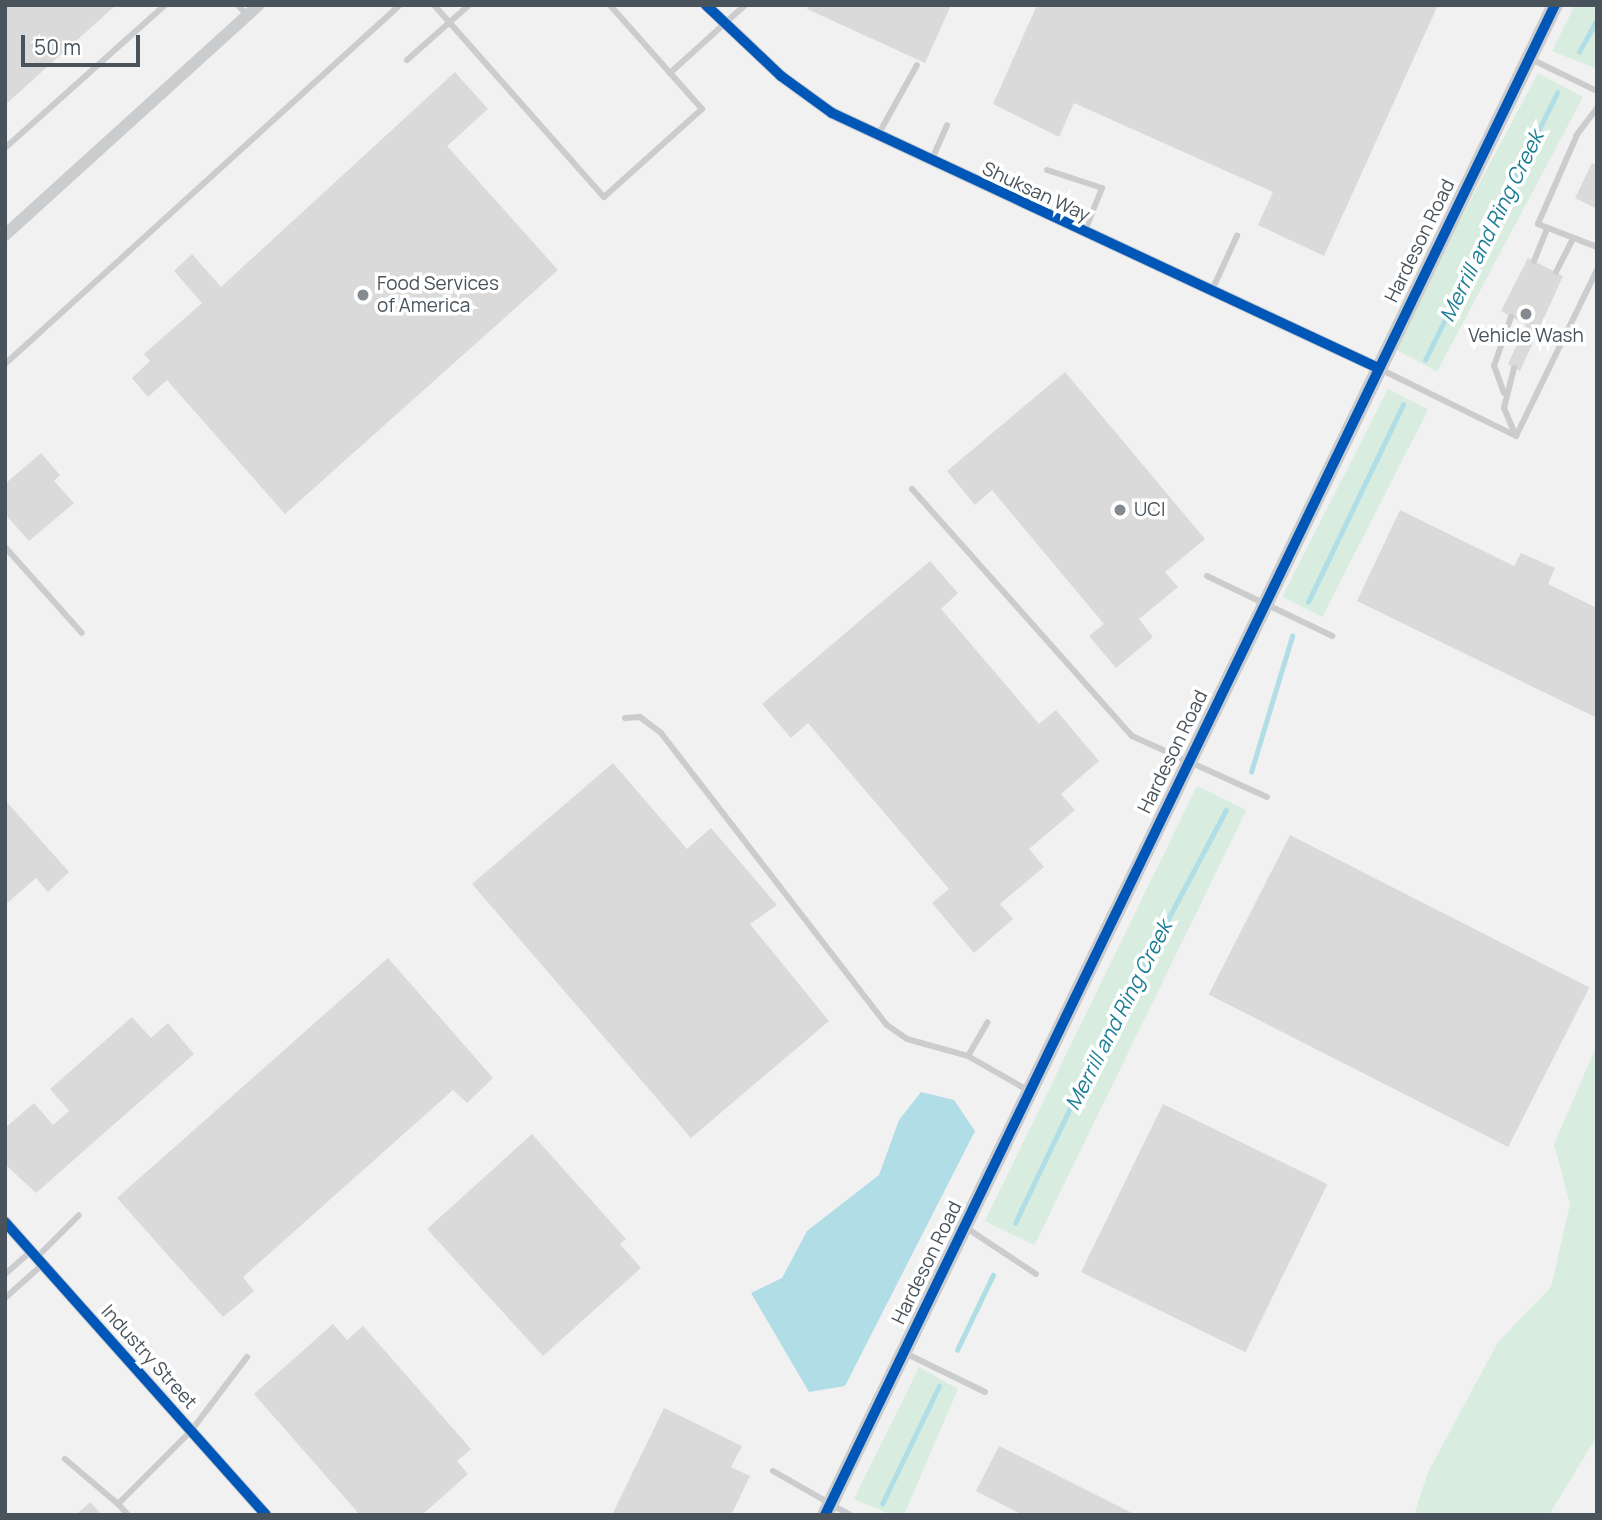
<!DOCTYPE html>
<html>
<head>
<meta charset="utf-8">
<style>
	body { margin:0 }
	#map { position:relative; width:1602px; height:1520px; overflow:hidden; background:#f1f1f1; font-family:Manrope,sans-serif }
	div>[style] { position:absolute }
	.green>* { inset:0; background:#d8eddf; transform-origin:0 0 }
	.water>* { inset:0; background:#b1dde7 }
	.stream>* { height:4.5px; margin:-2.25px; padding:0 2.25px; transform-origin:2.25px; border-radius:2.25px; background:#b1dde7 }
	.building>* { inset:0; background:#dadadb; transform-origin:0 0 }
	.service>* { height:6px; margin:-3px; padding:0 3px; transform-origin:3px; border-radius:3px; background:#cbccce }
	.minor>* { height:12px; margin:-6px; padding:0 6px; transform-origin:6px; border-radius:6px; background:#cbccce }
	.tertiary>* { height:16px; margin:-8px; padding:0 8px; transform-origin:8px; border-radius:8px; background:#cbccce }
	.cycleway>* { height:10px; margin:-5px; padding:0 5px; transform-origin:5px; border-radius:5px; background:#0057b8 }
	.dots>* { width:19px; height:19px; translate:-50% -50%; box-sizing:border-box; border:4px solid #fff; border-radius:50% }
	span { translate:-50% -50%; white-space:nowrap; text-align:center; line-height:1.15; -webkit-text-stroke:7px #fff; paint-order:stroke }
	.street-label { font-size:19px; color:#49535b }
	.poi-label { font-size:19px; color:#49535b }
	.left { translate:0 -50%; text-align:left }
	.water-label { font-size:21px; color:#1b7e95; font-style:italic }
	.frame { position:absolute; inset:0; border:7px solid #49535b; pointer-events:none }
	.scale { position:absolute; left:21px; top:35px; width:119px; height:32px; box-sizing:border-box; border:4px solid #49535b; border-top:0; padding-left:9px; font-size:21px; line-height:24px; white-space:nowrap; color:#49535b; -webkit-text-stroke:5px #fff; paint-order:stroke }
</style>
</head>
<body>
<div id="map">
	<div class="green">
		<div style="clip-path:polygon(1575px 5px,1597px 5px,1597px 69px,1552px 51px)"></div>
		<div style="left:1538px;top:73px;width:51px;height:311px;rotate:28deg"></div>
		<div style="left:1388px;top:389px;width:45px;height:233px;rotate:27deg"></div>
		<div style="left:1197px;top:786px;width:55px;height:484px;rotate:26deg"></div>
		<div style="clip-path:polygon(1597px 1045px,1597px 1436px,1549px 1515px,1414px 1515px,1428px 1472px,1498px 1342px,1551px 1287px,1570px 1204px,1554px 1144px)"></div>
		<div style="clip-path:polygon(919px 1367px,958px 1389px,904px 1515px,892px 1515px,854px 1499px)"></div>
	</div>
	<div class="water">
		<div style="clip-path:polygon(921px 1092px,954px 1100px,975px 1131px,845px 1386px,809px 1392px,751px 1293px,782px 1278px,807px 1231px,879px 1175px,899px 1120px)"></div>
	</div>
	<div class="stream">
		<div style="left:1579px;top:52px;width:37px;rotate:-61deg"></div>
		<div style="left:1425px;top:360px;width:298px;rotate:-63.7deg"></div>
		<div style="left:1308px;top:602px;width:219px;rotate:-64.3deg"></div>
		<div style="left:1251px;top:772px;width:142px;rotate:-73.2deg"></div>
		<div style="left:1015px;top:1223px;width:178px;rotate:-64.4deg"></div>
		<div style="left:1092px;top:1062px;width:285px;rotate:-62deg"></div>
		<div style="left:957px;top:1350px;width:83px;rotate:-64.4deg"></div>
		<div style="left:882px;top:1504px;width:131px;rotate:-64.2deg"></div>
	</div>
	<div class="building">
		<div style="clip-path:polygon(5px 5px,116px 5px,5px 105px)"></div>
		<div style="clip-path:polygon(809px 5px,951px 5px,925px 63px,807px 9px)"></div>
		<div style="clip-path:polygon(1037px 5px,1438px 5px,1324px 256px,1258px 225px,1273px 192px,1074px 103px,1059px 137px,993px 104px)"></div>
		<div style="clip-path:polygon(455px 72px,488px 109px,447px 146px,558px 270px,285px 514px,167px 380px,148px 397px,132px 378px,150px 361px,144px 354px,202px 303px,174px 271px,192px 254px,221px 287px)"></div>
		<div style="clip-path:polygon(1592px 163px,1597px 165px,1597px 209px,1575px 198px)"></div>
		<div style="clip-path:polygon(1528px 258px,1563px 276px,1520px 371px,1508px 364px,1526px 325px,1501px 311px)"></div>
		<div style="clip-path:polygon(1065px 372px,1205px 539px,1165px 572px,1178px 587px,1139px 619px,1153px 637px,1116px 668px,1089px 636px,1104px 624px,992px 490px,975px 505px,947px 471px)"></div>
		<div style="clip-path:polygon(41px 453px,60px 475px,54px 481px,74px 503px,29px 541px,5px 514px,5px 484px)"></div>
		<div style="clip-path:polygon(1400px 510px,1514px 566px,1521px 553px,1555px 568px,1548px 584px,1597px 608px,1597px 718px,1357px 601px)"></div>
		<div style="clip-path:polygon(930px 561px,958px 593px,941px 609px,1039px 724px,1056px 710px,1099px 761px,1061px 794px,1075px 810px,1029px 849px,1044px 867px,1000px 904px,1013px 919px,974px 953px,932px 903px,949px 889px,808px 723px,791px 738px,762px 704px)"></div>
		<div style="clip-path:polygon(613px 763px,687px 849px,711px 828px,777px 905px,750px 924px,829px 1021px,691px 1138px,472px 884px)"></div>
		<div style="clip-path:polygon(5px 800px,69px 872px,48px 892px,36px 878px,5px 905px)"></div>
		<div style="left:1290px;top:835px;width:336px;height:179px;rotate:27deg"></div>
		<div style="clip-path:polygon(388px 958px,493px 1078px,467px 1103px,453px 1090px,243px 1277px,254px 1291px,223px 1317px,117px 1198px)"></div>
		<div style="clip-path:polygon(132px 1017px,151px 1038px,168px 1023px,194px 1054px,36px 1193px,7px 1166px,5px 1128px,34px 1103px,53px 1125px,69px 1111px,50px 1089px)"></div>
		<div style="left:1163px;top:1104px;width:183px;height:187px;rotate:26deg"></div>
		<div style="clip-path:polygon(532px 1134px,626px 1239px,620px 1244px,641px 1268px,543px 1356px,427px 1229px)"></div>
		<div style="clip-path:polygon(333px 1324px,347px 1340px,363px 1326px,471px 1449px,457px 1461px,468px 1474px,422px 1515px,360px 1515px,254px 1394px)"></div>
		<div style="clip-path:polygon(664px 1408px,742px 1446px,731px 1467px,750px 1476px,731px 1515px,612px 1515px)"></div>
		<div style="clip-path:polygon(999px 1446px,1136px 1515px,1023px 1515px,976px 1491px)"></div>
		<div style="clip-path:polygon(90px 1502px,102px 1515px,76px 1515px)"></div>
	</div>
	<div class="service">
		<div style="left:238px;top:5px;width:13px;rotate:48deg"></div>
		<div style="left:434px;top:5px;width:256px;rotate:48.5deg"></div>
		<div style="left:604px;top:197px;width:132px;rotate:-41.9deg"></div>
		<div style="left:702px;top:109px;width:139px;rotate:-131.5deg"></div>
		<div style="left:1531px;top:59px;width:73px;rotate:25.9deg"></div>
		<div style="left:407px;top:60px;width:83px;rotate:-41.6deg"></div>
		<div style="left:670px;top:73px;width:101px;rotate:-42.2deg"></div>
		<div style="left:1597px;top:108px;width:34px;rotate:127deg"></div>
		<div style="left:1577px;top:135px;width:97px;rotate:113.7deg"></div>
		<div style="left:1538px;top:224px;width:63px;rotate:21.3deg"></div>
		<div style="left:878px;top:135px;width:80px;rotate:-60.9deg"></div>
		<div style="left:5px;top:148px;width:215px;rotate:-41.8deg"></div>
		<div style="left:932px;top:159px;width:37px;rotate:-66deg"></div>
		<div style="left:1047px;top:170px;width:58px;rotate:18.1deg"></div>
		<div style="left:1102px;top:188px;width:48px;rotate:111.8deg"></div>
		<div style="left:1534px;top:261px;width:35px;rotate:-68deg"></div>
		<div style="left:1556px;top:272px;width:37px;rotate:-63deg"></div>
		<div style="left:1212px;top:290px;width:60px;rotate:-65.2deg"></div>
		<div style="left:5px;top:364px;width:534px;rotate:-42.27deg"></div>
		<div style="left:1514px;top:368px;width:41px;rotate:104deg"></div>
		<div style="left:1504px;top:408px;width:30px;rotate:67deg"></div>
		<div style="left:1380px;top:369px;width:152px;rotate:26.2deg"></div>
		<div style="left:1504px;top:393px;width:29px;rotate:-110deg"></div>
		<div style="left:1494px;top:366px;width:52px;rotate:-70.9deg"></div>
		<div style="left:1516px;top:436px;width:185px;rotate:-64deg"></div>
		<div style="left:912px;top:489px;width:331px;rotate:48.3deg"></div>
		<div style="left:1132px;top:736px;width:148px;rotate:24.3deg"></div>
		<div style="left:5px;top:547px;width:115px;rotate:48.2deg"></div>
		<div style="left:1207px;top:576px;width:139px;rotate:25.6deg"></div>
		<div style="left:625px;top:718px;width:15px;rotate:-4deg"></div>
		<div style="left:640px;top:717px;width:26px;rotate:37deg"></div>
		<div style="left:661px;top:733px;width:369px;rotate:52.3deg"></div>
		<div style="left:887px;top:1025px;width:24px;rotate:35deg"></div>
		<div style="left:907px;top:1039px;width:63px;rotate:15.6deg"></div>
		<div style="left:968px;top:1056px;width:70px;rotate:29.8deg"></div>
		<div style="left:968px;top:1056px;width:39px;rotate:-60deg"></div>
		<div style="left:965px;top:1227px;width:85px;rotate:33.5deg"></div>
		<div style="left:37px;top:1257px;width:59px;rotate:-45deg"></div>
		<div style="left:5px;top:1274px;width:35px;rotate:-41deg"></div>
		<div style="left:5px;top:1298px;width:51px;rotate:-41.8deg"></div>
		<div style="left:905px;top:1353px;width:89px;rotate:26deg"></div>
		<div style="left:65px;top:1459px;width:70px;rotate:40.3deg"></div>
		<div style="left:773px;top:1471px;width:89px;rotate:29.7deg"></div>
		<div style="left:128px;top:1515px;width:15px;rotate:-132deg"></div>
		<div style="left:118px;top:1504px;width:103px;rotate:-45deg"></div>
		<div style="left:191px;top:1431px;width:93px;rotate:-52.9deg"></div>
	</div>
	<div class="minor">
		<div style="left:706px;top:5px;width:103px;rotate:43.4deg"></div>
		<div style="left:781px;top:76px;width:63px;rotate:36deg"></div>
		<div style="left:832px;top:113px;width:603px;rotate:25.03deg"></div>
		<div style="left:5px;top:235px;width:343px;rotate:-42.2deg"></div>
		<div style="left:5px;top:1222px;width:392px;rotate:48.3deg"></div>
	</div>
	<div class="tertiary">
		<div style="left:825px;top:1515px;width:1677px;rotate:-64.2deg"></div>
	</div>
	<div class="cycleway">
		<div style="left:706px;top:5px;width:103px;rotate:43.4deg"></div>
		<div style="left:781px;top:76px;width:63px;rotate:36deg"></div>
		<div style="left:832px;top:113px;width:603px;rotate:25.03deg"></div>
		<div style="left:5px;top:1222px;width:392px;rotate:48.3deg"></div>
		<div style="left:825px;top:1515px;width:1677px;rotate:-64.2deg"></div>
	</div>
	<div class="dots">
		<div style="left:363px;top:295px;background:#848a90"></div>
		<div style="left:1526px;top:314px;background:#848a90"></div>
		<div style="left:1120px;top:510px;background:#848a90"></div>
	</div>
	<div class="street-label">
		<span style="left:1036px;top:192px;rotate:25deg">Shuksan Way</span>
		<span style="left:1420px;top:241px;rotate:-64deg">Hardeson Road</span>
		<span style="left:1173px;top:752px;rotate:-64deg">Hardeson Road</span>
		<span style="left:927px;top:1263px;rotate:-64deg">Hardeson Road</span>
		<span style="left:149px;top:1357px;rotate:48deg">Industry Street</span>
	</div>
	<div class="poi-label">
		<span class="left" style="left:377px;top:295px">Food Services<br>of America</span>
		<span style="left:1526px;top:336px">Vehicle Wash</span>
		<span class="left" style="left:1134px;top:510px">UCI</span>
	</div>
	<div class="water-label">
		<span style="left:1491px;top:226px;rotate:-64deg">Merrill and Ring Creek</span>
		<span style="left:1118px;top:1015px;rotate:-63deg">Merrill and Ring Creek</span>
	</div>
	<div class="frame"></div>
	<div class="scale">50 m</div>
</div>
</body>
</html>
